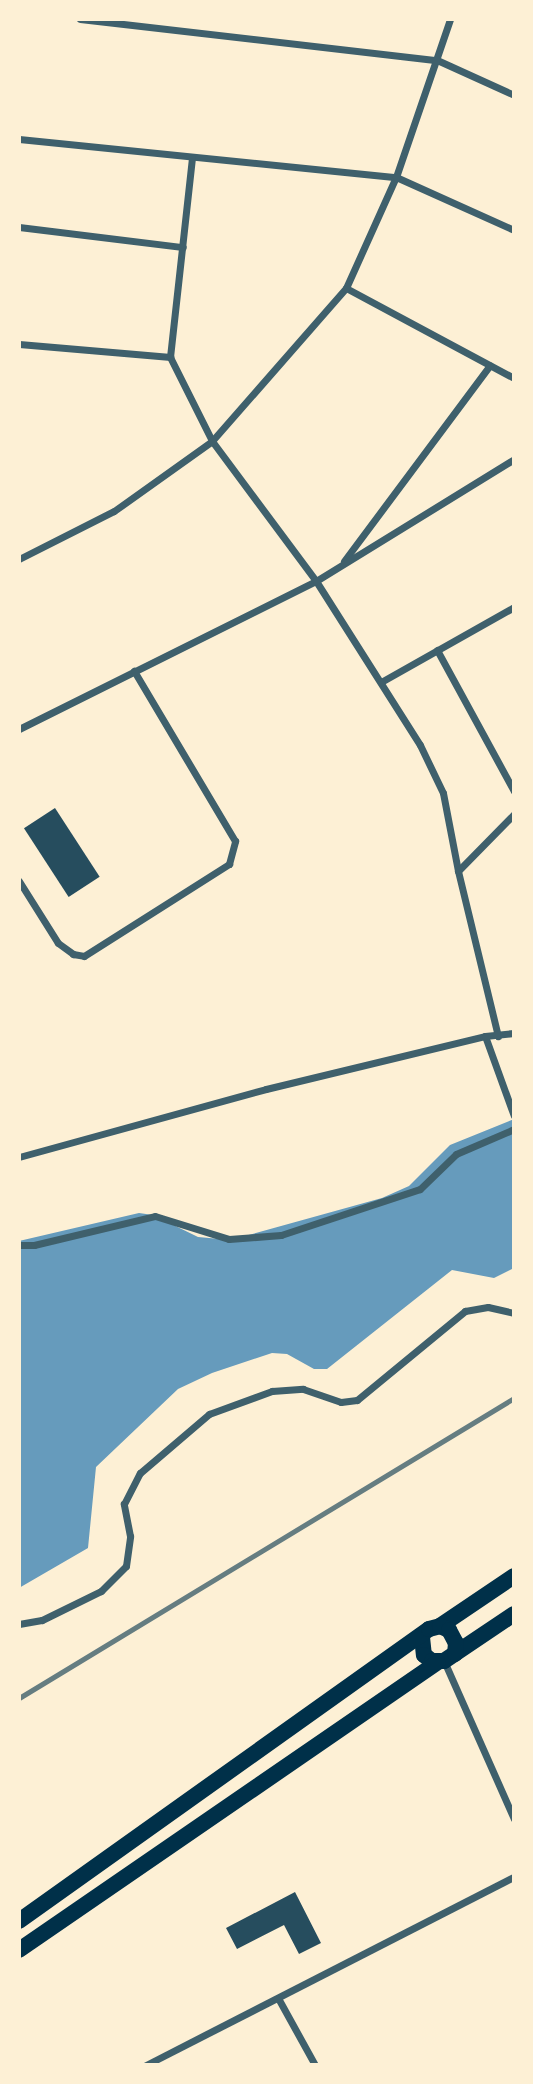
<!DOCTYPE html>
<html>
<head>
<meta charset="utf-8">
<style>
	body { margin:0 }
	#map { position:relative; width:533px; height:2084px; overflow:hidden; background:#fdf0d5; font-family:"Source Sans 3",sans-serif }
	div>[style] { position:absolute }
	.water>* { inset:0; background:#669bbc }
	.building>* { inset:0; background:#264d5e; transform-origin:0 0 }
	.minor>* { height:7px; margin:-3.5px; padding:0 3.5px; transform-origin:3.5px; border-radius:3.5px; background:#3f606c }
	.primary>* { height:16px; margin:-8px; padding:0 8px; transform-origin:8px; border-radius:8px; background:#003049 }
	.rail>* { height:5px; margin:-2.5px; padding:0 2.5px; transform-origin:2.5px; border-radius:2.5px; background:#657d81 }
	span { translate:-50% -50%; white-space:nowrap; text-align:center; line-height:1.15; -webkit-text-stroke:5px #fdf0d5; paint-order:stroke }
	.frame { position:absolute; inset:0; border:21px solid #fdf0d5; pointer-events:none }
</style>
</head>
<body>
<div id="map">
	<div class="water">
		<div style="clip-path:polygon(514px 1119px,514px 1268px,494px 1278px,452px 1270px,327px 1369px,314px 1369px,287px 1354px,272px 1353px,212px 1373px,178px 1389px,96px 1467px,88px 1548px,19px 1588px,19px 1241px,139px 1213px,153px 1215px,198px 1237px,231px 1240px,382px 1198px,409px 1186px,450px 1145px)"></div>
	</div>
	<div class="building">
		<div style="left:55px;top:808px;width:82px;height:37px;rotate:57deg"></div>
		<div style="clip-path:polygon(295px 1892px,321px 1943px,299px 1954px,284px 1925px,237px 1949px,226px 1928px)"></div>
	</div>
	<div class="minor">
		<div style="left:80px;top:19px;width:359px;rotate:6.6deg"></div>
		<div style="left:437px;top:60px;width:85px;rotate:24.4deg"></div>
		<div style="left:19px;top:139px;width:379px;rotate:5.8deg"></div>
		<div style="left:396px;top:177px;width:129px;rotate:24.2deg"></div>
		<div style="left:19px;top:227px;width:165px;rotate:7deg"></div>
		<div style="left:346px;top:288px;width:191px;rotate:28.2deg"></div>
		<div style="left:19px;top:344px;width:152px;rotate:4.9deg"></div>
		<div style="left:170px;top:357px;width:94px;rotate:63.4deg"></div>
		<div style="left:212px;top:441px;width:174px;rotate:53.4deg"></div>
		<div style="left:316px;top:581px;width:194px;rotate:57.6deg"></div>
		<div style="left:420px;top:745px;width:53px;rotate:64.4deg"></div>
		<div style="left:443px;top:793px;width:79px;rotate:79.1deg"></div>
		<div style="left:458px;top:871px;width:170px;rotate:76.4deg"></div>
		<div style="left:170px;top:357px;width:200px;rotate:-83.7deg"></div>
		<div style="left:19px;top:559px;width:106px;rotate:-26.8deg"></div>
		<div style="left:114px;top:511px;width:120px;rotate:-35.5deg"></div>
		<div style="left:212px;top:441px;width:203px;rotate:-48.8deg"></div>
		<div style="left:346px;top:288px;width:122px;rotate:-65.8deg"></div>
		<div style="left:396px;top:177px;width:167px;rotate:-71.1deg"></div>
		<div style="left:344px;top:561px;width:244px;rotate:-53.3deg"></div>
		<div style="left:437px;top:650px;width:161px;rotate:61.4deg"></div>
		<div style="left:381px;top:682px;width:153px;rotate:-29.4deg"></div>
		<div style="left:19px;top:729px;width:332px;rotate:-26.5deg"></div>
		<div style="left:316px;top:581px;width:233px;rotate:-31.6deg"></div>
		<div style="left:458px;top:871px;width:80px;rotate:-45.5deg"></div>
		<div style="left:19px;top:881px;width:73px;rotate:57.8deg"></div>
		<div style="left:58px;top:943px;width:19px;rotate:36deg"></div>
		<div style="left:73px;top:954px;width:11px;rotate:10deg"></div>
		<div style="left:84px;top:956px;width:172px;rotate:-32.4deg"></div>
		<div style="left:229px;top:864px;width:24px;rotate:-75deg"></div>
		<div style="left:235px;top:841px;width:198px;rotate:-120.7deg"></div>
		<div style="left:485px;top:1036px;width:85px;rotate:70.1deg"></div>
		<div style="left:19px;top:1157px;width:256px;rotate:-15.4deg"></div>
		<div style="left:266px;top:1089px;width:225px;rotate:-13.6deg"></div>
		<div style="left:485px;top:1036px;width:29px;rotate:-6deg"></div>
		<div style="left:19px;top:1245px;width:15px"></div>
		<div style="left:34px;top:1245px;width:124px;rotate:-13.5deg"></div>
		<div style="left:155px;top:1216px;width:77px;rotate:17.3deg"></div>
		<div style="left:229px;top:1239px;width:52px;rotate:-4.4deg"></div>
		<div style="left:281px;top:1235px;width:146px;rotate:-18.3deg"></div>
		<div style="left:420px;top:1189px;width:50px;rotate:-44.2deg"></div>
		<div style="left:456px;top:1154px;width:63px;rotate:-23.3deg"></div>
		<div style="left:19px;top:1624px;width:23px;rotate:-10deg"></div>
		<div style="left:42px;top:1620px;width:66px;rotate:-26.2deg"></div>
		<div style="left:101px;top:1591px;width:35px;rotate:-45deg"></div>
		<div style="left:126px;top:1566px;width:30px;rotate:-82deg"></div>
		<div style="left:130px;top:1536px;width:33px;rotate:-101deg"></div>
		<div style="left:124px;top:1504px;width:35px;rotate:-63deg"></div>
		<div style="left:140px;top:1473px;width:91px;rotate:-40.5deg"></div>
		<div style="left:209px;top:1414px;width:67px;rotate:-20.1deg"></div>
		<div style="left:272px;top:1391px;width:31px;rotate:-4deg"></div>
		<div style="left:303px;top:1389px;width:40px;rotate:18.9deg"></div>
		<div style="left:341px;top:1402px;width:16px;rotate:-7deg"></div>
		<div style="left:357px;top:1400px;width:140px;rotate:-39.5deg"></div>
		<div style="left:465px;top:1311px;width:23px;rotate:-10deg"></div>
		<div style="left:488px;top:1307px;width:27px;rotate:13deg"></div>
		<div style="left:444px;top:1661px;width:173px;rotate:66.1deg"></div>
		<div style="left:278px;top:1998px;width:77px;rotate:61.1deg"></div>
		<div style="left:146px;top:2065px;width:413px;rotate:-27.1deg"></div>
	</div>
	<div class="primary">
		<div style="left:440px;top:1626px;width:89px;rotate:-34deg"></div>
		<div style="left:422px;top:1637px;width:18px;rotate:84deg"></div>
		<div style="left:424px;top:1655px;width:10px;rotate:37deg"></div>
		<div style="left:432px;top:1661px;width:12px"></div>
		<div style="left:444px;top:1661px;width:84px;rotate:-33.9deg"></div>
		<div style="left:19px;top:1921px;width:503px;rotate:-35.46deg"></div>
		<div style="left:429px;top:1629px;width:11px;rotate:-15deg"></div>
		<div style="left:440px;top:1626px;width:10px;rotate:24deg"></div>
		<div style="left:449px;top:1630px;width:15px;rotate:62deg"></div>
		<div style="left:456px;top:1643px;width:11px;rotate:95deg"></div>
		<div style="left:19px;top:1950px;width:508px;rotate:-34.5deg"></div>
	</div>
	<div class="rail">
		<div style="left:19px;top:1698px;width:579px;rotate:-31.22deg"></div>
	</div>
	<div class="frame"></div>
</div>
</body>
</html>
